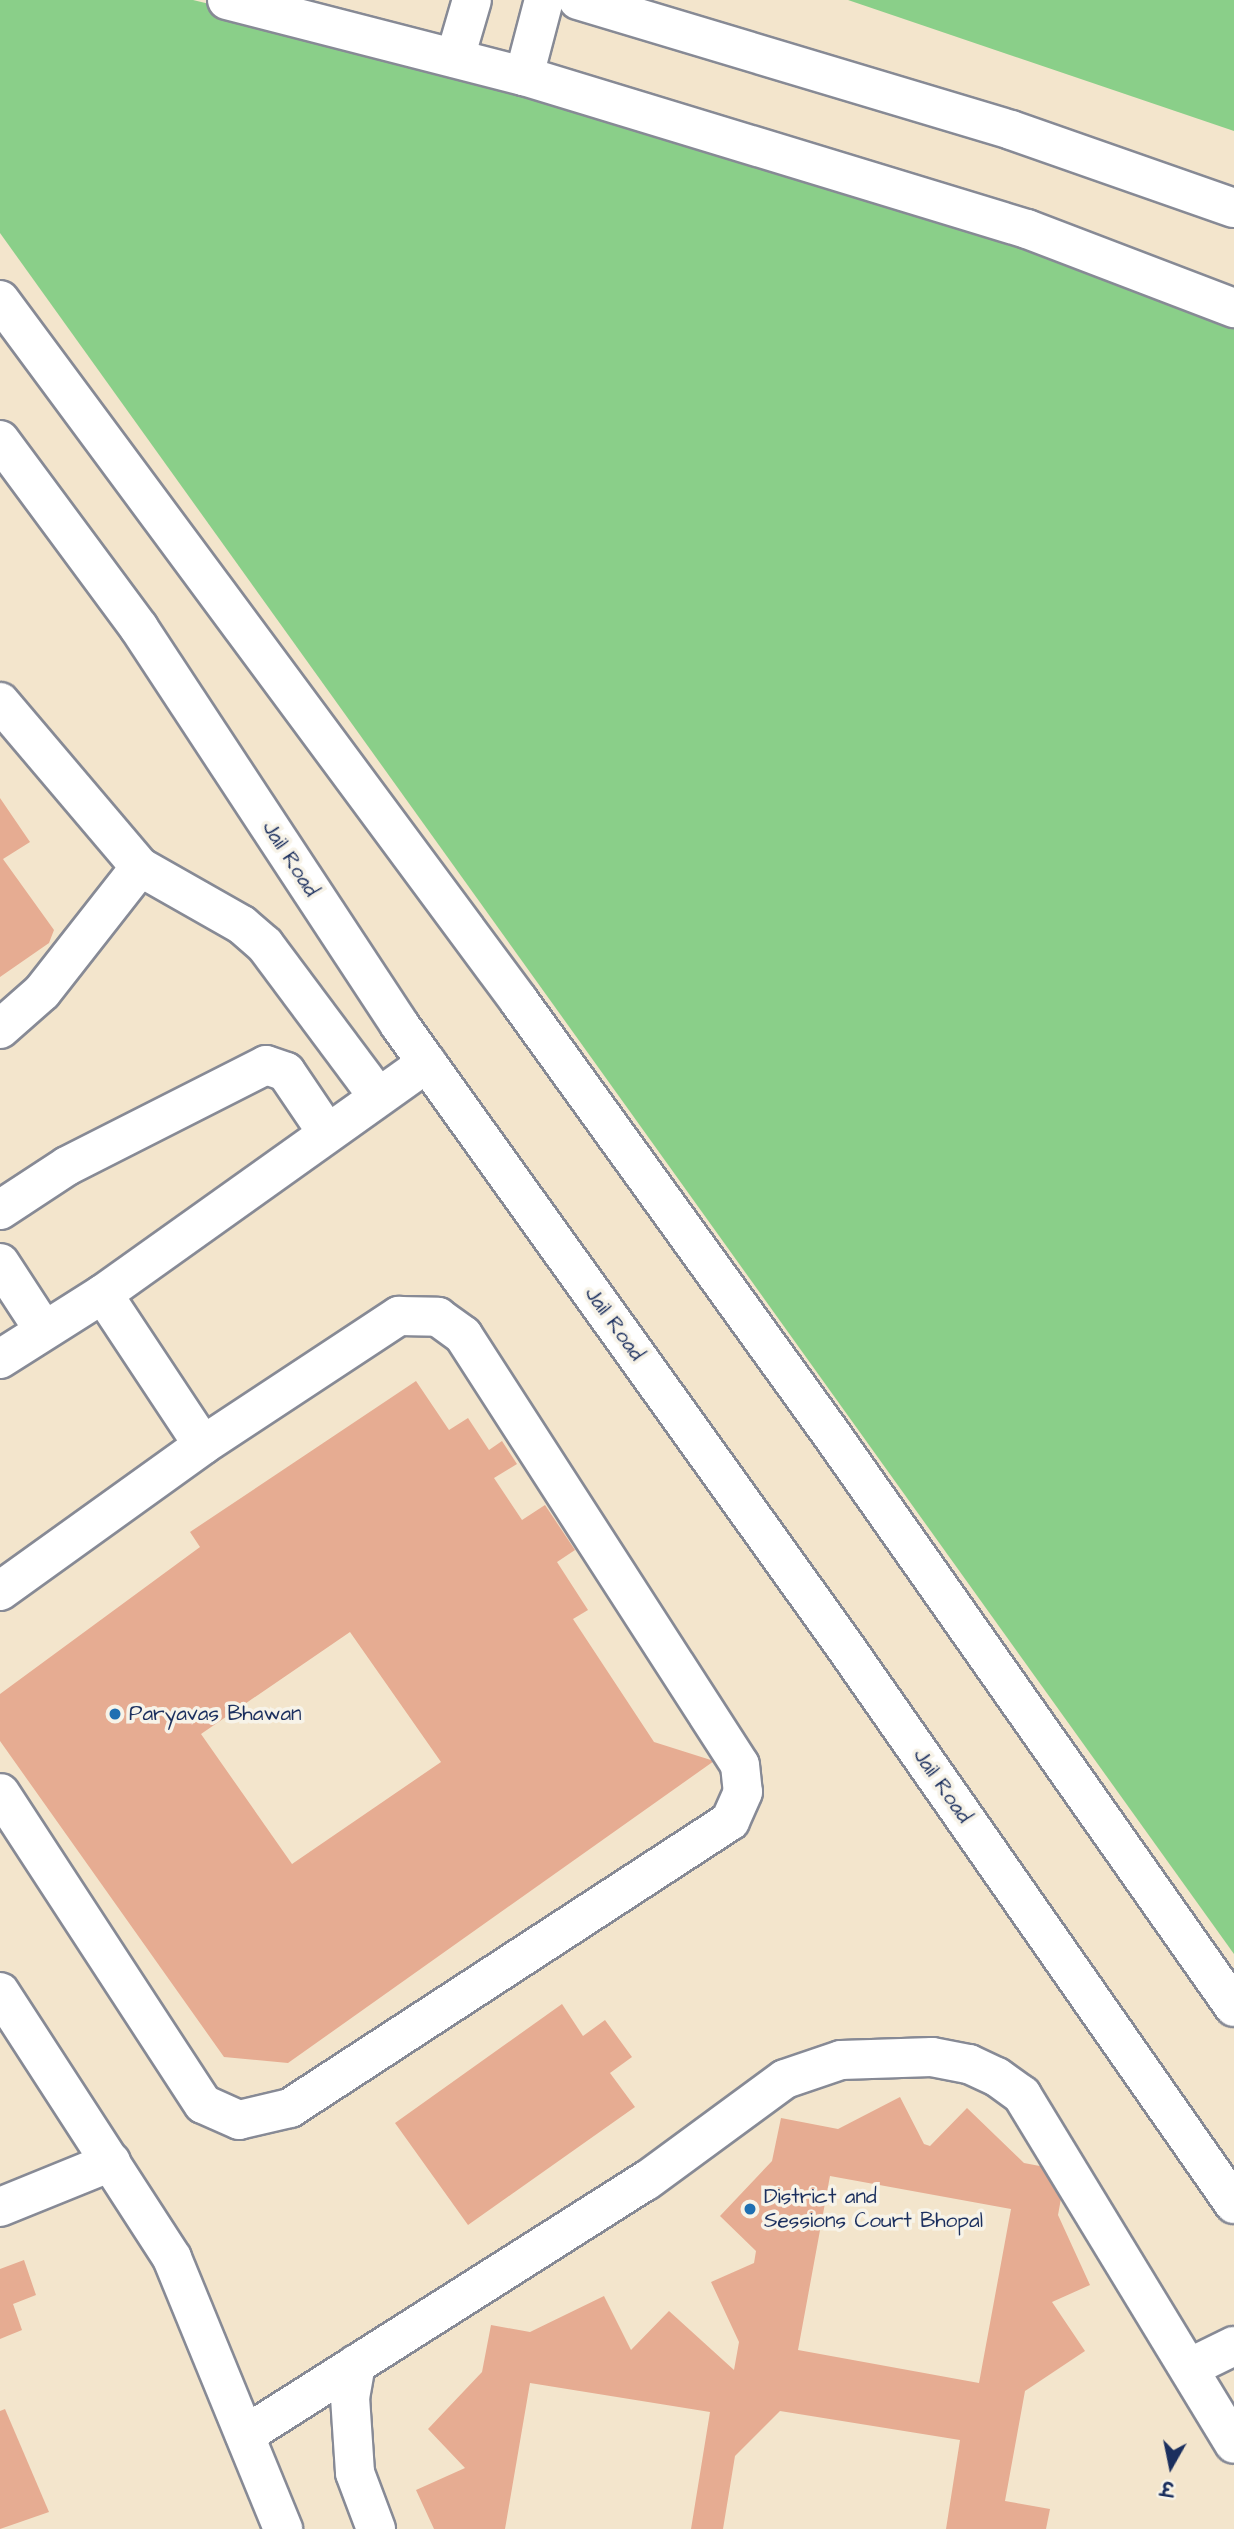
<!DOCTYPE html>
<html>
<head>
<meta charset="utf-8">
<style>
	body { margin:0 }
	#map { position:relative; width:1234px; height:2529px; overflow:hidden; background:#f3e5cc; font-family:"Architects Daughter","Playpen Sans Deva",sans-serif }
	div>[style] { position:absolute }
	.green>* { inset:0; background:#8acf89 }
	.building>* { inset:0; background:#e6ac92 }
	.roads { filter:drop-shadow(2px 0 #878a95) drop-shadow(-2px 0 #878a95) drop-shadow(0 2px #878a95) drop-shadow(0 -2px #878a95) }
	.minor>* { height:38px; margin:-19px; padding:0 19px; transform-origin:19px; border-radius:19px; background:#fff }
	.major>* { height:38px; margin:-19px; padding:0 19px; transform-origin:19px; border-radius:19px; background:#fff }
	.dots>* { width:19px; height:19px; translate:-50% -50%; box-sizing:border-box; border:4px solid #f7f3e8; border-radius:50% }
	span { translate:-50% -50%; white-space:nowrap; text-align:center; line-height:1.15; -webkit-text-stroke:7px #f7f3e8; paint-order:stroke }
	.street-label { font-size:21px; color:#1b2f5e }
	.poi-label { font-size:21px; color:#1b2f5e }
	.left { translate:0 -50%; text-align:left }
	.north { position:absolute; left:1136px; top:2431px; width:70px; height:70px; -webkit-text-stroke:5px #f7f3e8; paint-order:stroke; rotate:189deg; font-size:19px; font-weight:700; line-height:28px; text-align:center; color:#1b2f5e }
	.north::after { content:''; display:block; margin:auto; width:24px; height:32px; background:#1b2f5e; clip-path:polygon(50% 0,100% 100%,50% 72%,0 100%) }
</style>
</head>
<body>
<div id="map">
	<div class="green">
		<div style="clip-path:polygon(0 0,193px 0,629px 106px,1234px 327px,1234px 1954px,0 233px)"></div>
		<div style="clip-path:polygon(848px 0,1234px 0,1234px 131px)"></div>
	</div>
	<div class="building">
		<div style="clip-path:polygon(0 798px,30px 842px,3px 859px,54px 930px,49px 943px,0 977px)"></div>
		<div style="clip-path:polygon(evenodd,416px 1381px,449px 1430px,468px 1418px,489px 1450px,502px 1441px,517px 1464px,494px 1478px,522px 1520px,545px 1505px,575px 1550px,557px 1562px,588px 1610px,573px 1619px,654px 1742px,714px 1761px,288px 2063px,224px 2057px,0 1741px,0 1694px,200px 1547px,190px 1532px,416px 1381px,350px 1632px,441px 1762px,292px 1864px,201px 1734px,350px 1632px)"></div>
		<div style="clip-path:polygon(562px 2004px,583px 2036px,605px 2020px,632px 2057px,610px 2073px,635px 2107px,468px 2225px,395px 2123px)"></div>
		<div style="clip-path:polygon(evenodd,900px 2097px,924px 2144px,930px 2146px,967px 2108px,1024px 2163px,1066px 2171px,1058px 2215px,1090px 2285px,1052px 2302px,1085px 2351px,1025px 2391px,1005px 2501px,1050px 2509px,1046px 2529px,946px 2529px,960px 2440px,780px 2411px,735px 2456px,723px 2529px,691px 2529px,710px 2412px,530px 2383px,505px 2529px,434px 2529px,416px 2490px,465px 2468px,428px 2429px,482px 2372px,491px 2325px,530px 2332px,604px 2296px,631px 2350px,669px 2311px,734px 2370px,739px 2342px,711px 2282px,754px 2263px,756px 2251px,720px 2216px,772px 2161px,781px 2118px,838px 2129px,900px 2097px,830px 2176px,1011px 2209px,979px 2383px,798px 2350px,830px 2176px)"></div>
		<div style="clip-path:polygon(24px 2260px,36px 2295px,13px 2304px,22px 2330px,0 2339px,0 2269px)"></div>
		<div style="clip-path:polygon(5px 2409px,49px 2512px,0 2529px,0 2411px)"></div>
	</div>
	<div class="roads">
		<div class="minor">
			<div style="left:227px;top:0;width:307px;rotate:14.4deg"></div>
			<div style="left:524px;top:76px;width:526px;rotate:16.92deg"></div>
			<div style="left:1027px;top:229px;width:222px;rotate:20.9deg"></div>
			<div style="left:578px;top:0;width:452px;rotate:16.7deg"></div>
			<div style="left:1011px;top:130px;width:236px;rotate:19.3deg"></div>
			<div style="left:455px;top:58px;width:60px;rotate:-73.7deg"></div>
			<div style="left:524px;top:76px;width:79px;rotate:-75.3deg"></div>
			<div style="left:0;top:702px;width:216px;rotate:49.7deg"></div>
			<div style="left:140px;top:867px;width:117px;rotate:29.6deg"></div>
			<div style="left:242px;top:925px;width:30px;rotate:41deg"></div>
			<div style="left:265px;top:945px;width:187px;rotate:53.3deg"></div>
			<div style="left:0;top:1029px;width:56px;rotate:-41.4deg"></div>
			<div style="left:42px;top:992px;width:159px;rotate:-51.9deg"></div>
			<div style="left:0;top:1210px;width:80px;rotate:-33.3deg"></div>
			<div style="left:67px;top:1166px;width:223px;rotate:-26.9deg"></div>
			<div style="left:266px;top:1065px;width:21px;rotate:19deg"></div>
			<div style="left:286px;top:1072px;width:71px;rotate:55.9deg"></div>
			<div style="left:0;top:1263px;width:79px;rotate:56.9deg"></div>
			<div style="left:103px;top:1294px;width:181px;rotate:56.5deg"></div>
			<div style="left:0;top:1359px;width:122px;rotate:-32.3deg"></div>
			<div style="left:103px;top:1294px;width:398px;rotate:-35.5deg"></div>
			<div style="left:0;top:1591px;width:250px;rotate:-35.7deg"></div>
			<div style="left:203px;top:1445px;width:235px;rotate:-33.4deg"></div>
			<div style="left:399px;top:1316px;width:39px;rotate:1deg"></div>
			<div style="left:438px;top:1317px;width:31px;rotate:36deg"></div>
			<div style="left:463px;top:1335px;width:511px;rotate:57.21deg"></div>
			<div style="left:740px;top:1765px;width:27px;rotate:84deg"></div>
			<div style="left:743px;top:1792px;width:32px;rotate:114deg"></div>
			<div style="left:730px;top:1821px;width:525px;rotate:146.88deg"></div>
			<div style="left:290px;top:2108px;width:52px;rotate:166.8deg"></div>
			<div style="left:239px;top:2120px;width:39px;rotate:-156deg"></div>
			<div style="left:203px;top:2104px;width:371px;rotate:-123.1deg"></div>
			<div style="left:0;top:1992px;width:317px;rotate:57.1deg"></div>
			<div style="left:172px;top:2258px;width:293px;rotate:67.7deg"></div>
			<div style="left:0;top:2207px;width:120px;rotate:-22.1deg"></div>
			<div style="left:356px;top:2364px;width:34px;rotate:100deg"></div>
			<div style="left:350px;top:2397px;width:76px;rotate:86.2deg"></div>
			<div style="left:355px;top:2473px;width:60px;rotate:69.4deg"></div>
			<div style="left:1189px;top:2368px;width:50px;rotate:-26.1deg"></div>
			<div style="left:245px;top:2435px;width:475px;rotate:-32.4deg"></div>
			<div style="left:646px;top:2181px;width:172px;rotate:-36.3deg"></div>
			<div style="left:785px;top:2079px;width:59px;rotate:-18.7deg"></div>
			<div style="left:841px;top:2060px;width:91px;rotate:-1.9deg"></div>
			<div style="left:932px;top:2057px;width:38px;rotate:11deg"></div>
			<div style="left:969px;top:2064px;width:31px;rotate:25deg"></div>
			<div style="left:997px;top:2077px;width:31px;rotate:36deg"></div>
			<div style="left:1022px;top:2095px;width:408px;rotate:58.7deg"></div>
		</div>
		<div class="major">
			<div style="left:0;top:300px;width:872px;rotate:53.48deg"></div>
			<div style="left:519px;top:1001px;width:535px;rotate:54.2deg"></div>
			<div style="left:832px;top:1435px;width:699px;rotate:54.9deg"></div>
			<div style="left:0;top:440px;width:234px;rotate:53.5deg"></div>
			<div style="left:139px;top:628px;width:474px;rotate:56.7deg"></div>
			<div style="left:399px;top:1024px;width:768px;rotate:54.38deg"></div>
			<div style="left:846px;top:1648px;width:678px;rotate:55.09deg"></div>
		</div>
	</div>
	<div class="dots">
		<div style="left:115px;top:1714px;background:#1f6fb2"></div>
		<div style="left:750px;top:2209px;background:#1f6fb2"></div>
	</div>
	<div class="street-label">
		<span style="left:290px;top:859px;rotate:57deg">Jail Road</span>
		<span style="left:614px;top:1324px;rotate:54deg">Jail Road</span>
		<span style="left:942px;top:1786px;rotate:55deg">Jail Road</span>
	</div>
	<div class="poi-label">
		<span class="left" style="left:129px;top:1714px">Paryavas Bhawan</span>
		<span class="left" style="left:764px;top:2209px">District and<br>Sessions Court Bhopal</span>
	</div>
	<div class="north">उ</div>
</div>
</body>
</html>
